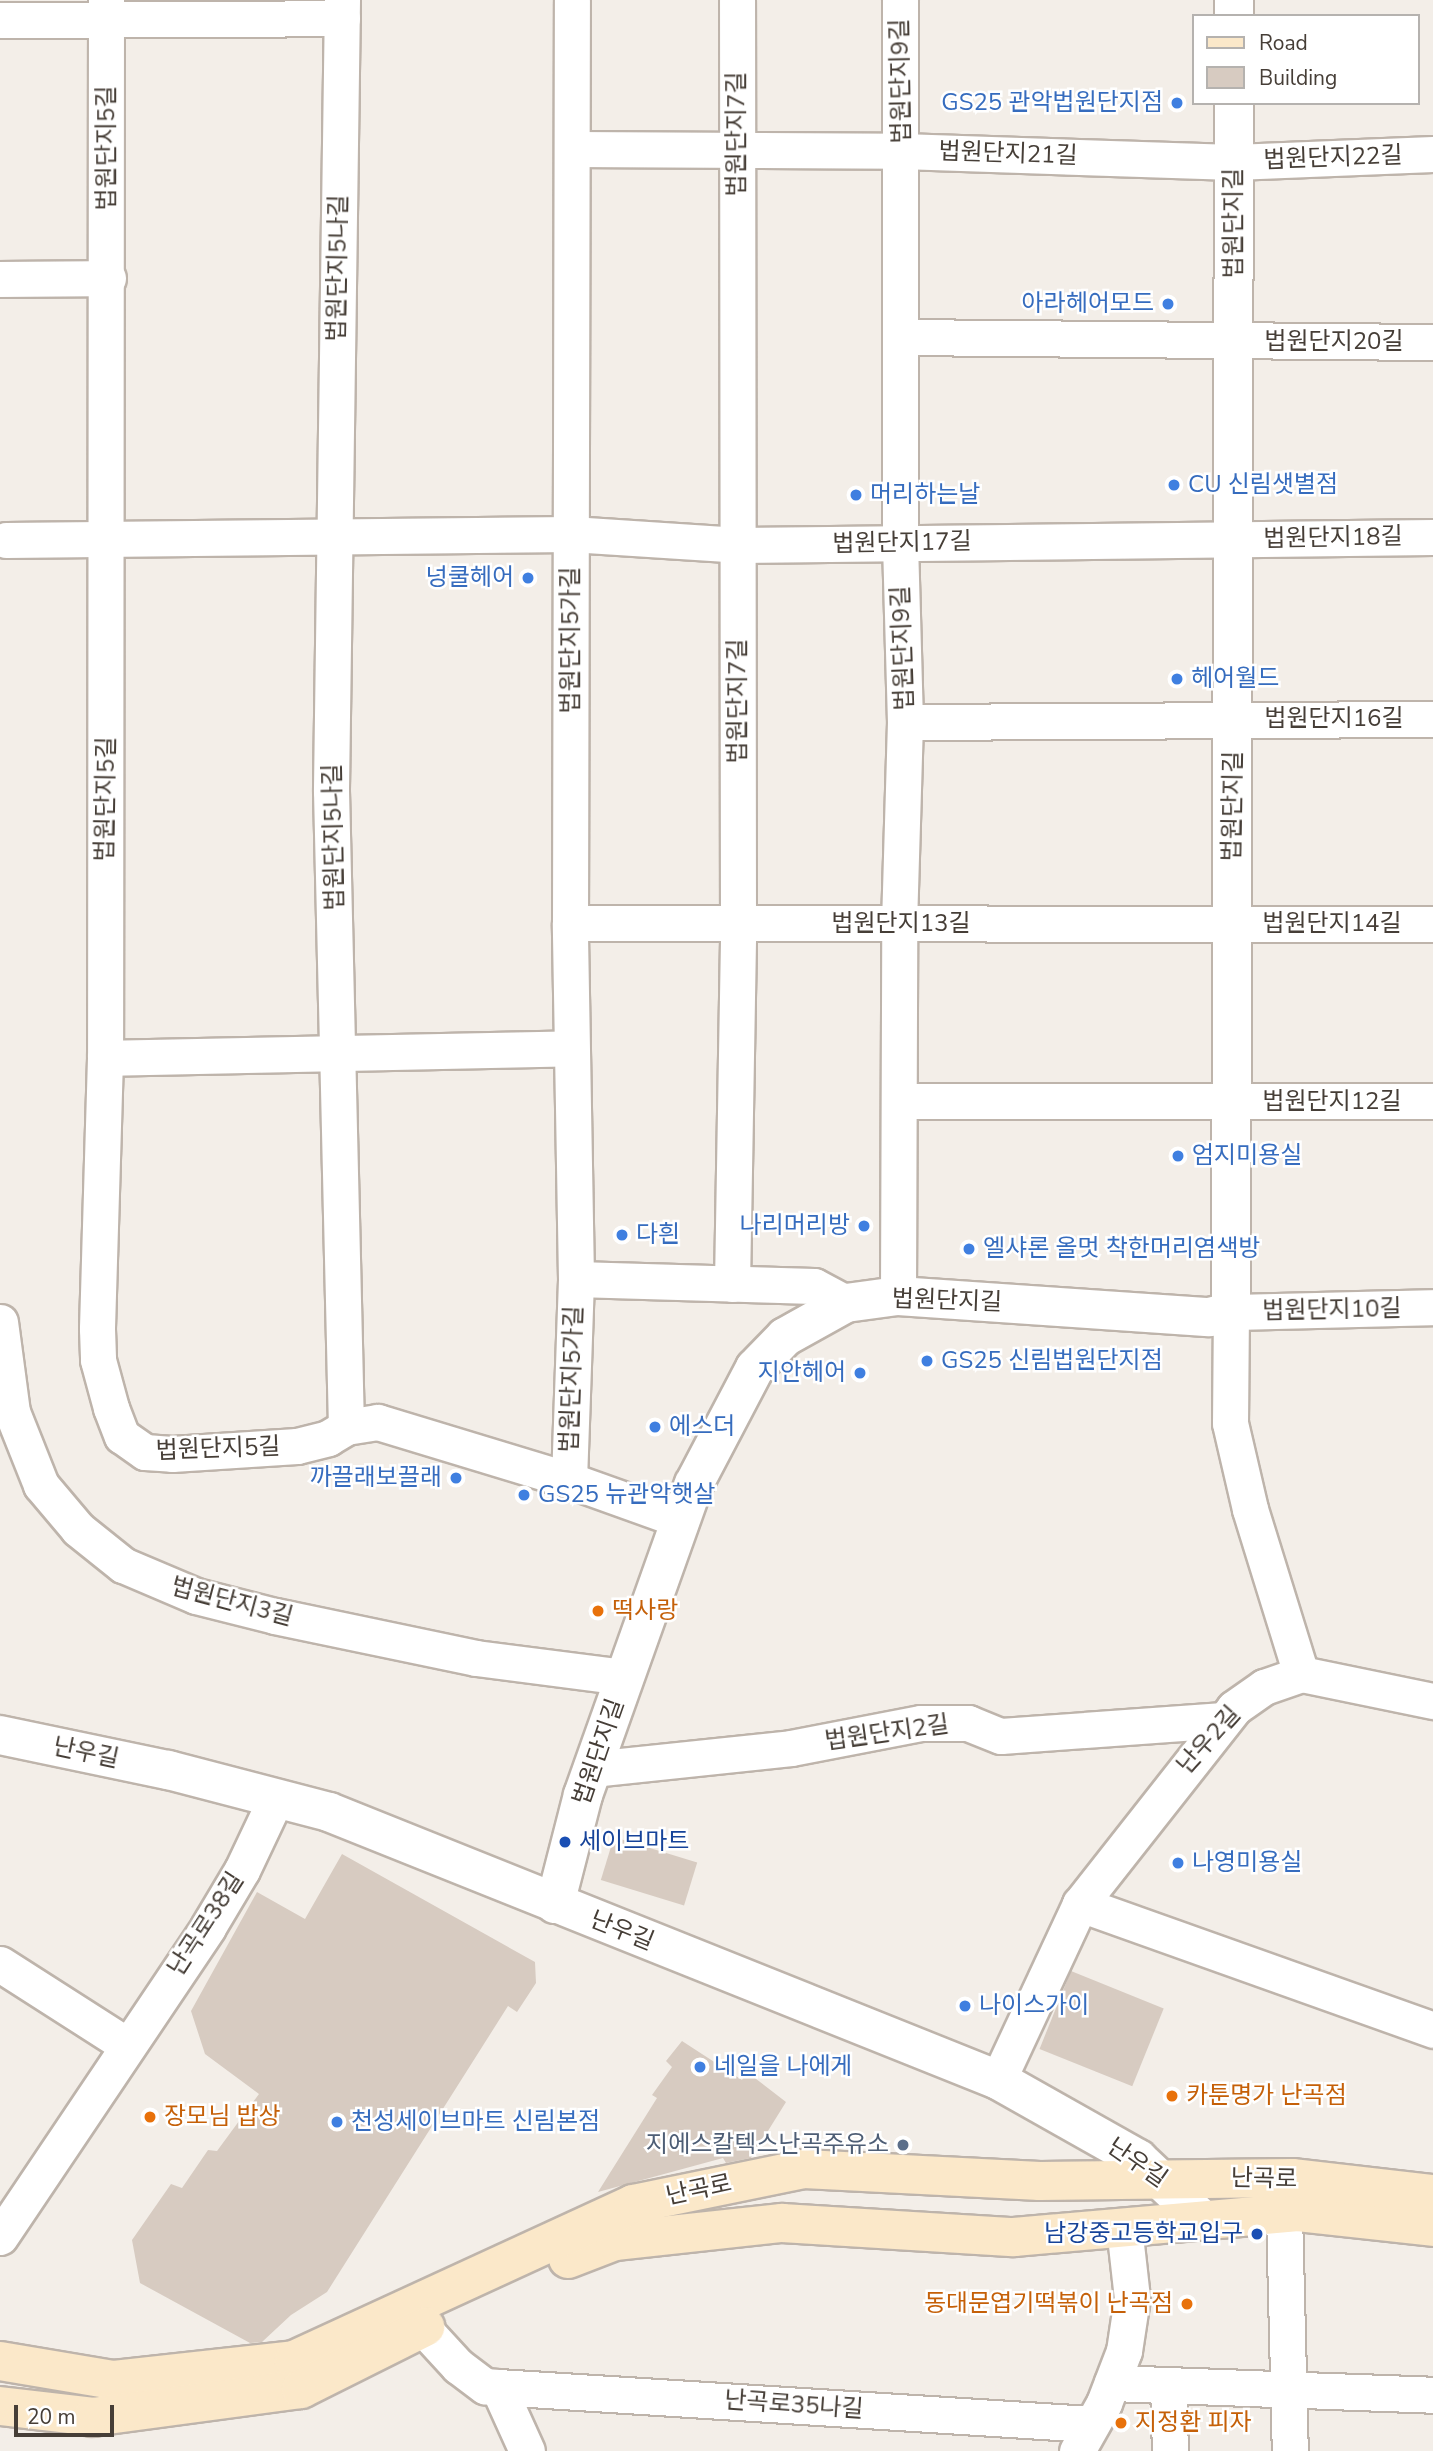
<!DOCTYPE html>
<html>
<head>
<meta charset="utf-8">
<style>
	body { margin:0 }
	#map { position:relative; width:1433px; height:2451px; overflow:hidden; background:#f3eee8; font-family:"Nunito Sans","Noto Sans KR",sans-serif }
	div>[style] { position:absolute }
	.building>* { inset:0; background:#d7cbc1; transform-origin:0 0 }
	.roads { filter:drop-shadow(2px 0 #beb4ab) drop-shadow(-2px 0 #beb4ab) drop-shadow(0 2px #beb4ab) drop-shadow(0 -2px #beb4ab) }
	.minor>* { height:35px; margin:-17.5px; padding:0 17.5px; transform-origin:17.5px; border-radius:17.5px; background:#fff }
	.tertiary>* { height:38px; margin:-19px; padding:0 19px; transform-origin:19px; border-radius:19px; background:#fff }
	.secondary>* { height:38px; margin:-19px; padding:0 19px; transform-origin:19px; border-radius:19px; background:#fbe8c9 }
	.dots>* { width:19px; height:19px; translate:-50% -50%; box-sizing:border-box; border:4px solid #fff; border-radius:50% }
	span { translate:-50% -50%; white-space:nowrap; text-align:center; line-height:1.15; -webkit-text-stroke:5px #fff; paint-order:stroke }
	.street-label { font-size:24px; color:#463e37 }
	.shop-label { font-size:24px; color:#366cbe }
	.right { translate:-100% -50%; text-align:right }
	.left { translate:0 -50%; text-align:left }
	.food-label { font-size:24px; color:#c56008 }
	.transit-label { font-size:24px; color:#164399 }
	.service-label { font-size:24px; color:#4e5e75 }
	.legend { position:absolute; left:1192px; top:14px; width:228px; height:91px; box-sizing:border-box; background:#fff; border:2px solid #b5b2af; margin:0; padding:9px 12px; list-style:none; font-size:21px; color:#463e37 }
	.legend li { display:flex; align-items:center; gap:14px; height:35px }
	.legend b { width:35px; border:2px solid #b5b2af }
	.scale { position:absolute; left:14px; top:2405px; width:100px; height:32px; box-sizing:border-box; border:4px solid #463e37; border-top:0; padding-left:9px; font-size:21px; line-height:24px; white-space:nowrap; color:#463e37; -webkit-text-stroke:5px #fff; paint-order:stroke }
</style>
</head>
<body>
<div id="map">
	<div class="building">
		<div style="left:614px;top:1837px;width:87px;height:45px;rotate:17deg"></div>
		<div style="clip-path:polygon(342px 1854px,535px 1962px,536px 1983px,517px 2012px,508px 2006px,327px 2292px,291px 2315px,262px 2342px,250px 2343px,140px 2283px,132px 2240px,171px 2184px,182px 2188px,208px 2150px,217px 2151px,259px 2094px,205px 2054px,191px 2011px,257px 1892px,305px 1919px)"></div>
		<div style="left:1071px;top:1971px;width:100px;height:84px;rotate:22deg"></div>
		<div style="clip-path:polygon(682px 2041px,742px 2080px,747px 2072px,786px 2102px,751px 2158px,726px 2163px,723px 2158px,598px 2192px,657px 2098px,652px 2095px,672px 2067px,666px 2061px)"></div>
	</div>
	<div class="roads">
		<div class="minor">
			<div style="left:106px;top:0;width:1058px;rotate:90.05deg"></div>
			<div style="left:105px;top:1058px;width:271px;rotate:91.7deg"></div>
			<div style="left:97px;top:1329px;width:31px;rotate:88deg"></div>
			<div style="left:98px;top:1360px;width:50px;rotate:74.8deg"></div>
			<div style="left:111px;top:1408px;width:30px;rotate:69deg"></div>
			<div style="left:122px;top:1436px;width:28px;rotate:35deg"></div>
			<div style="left:145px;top:1452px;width:27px;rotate:4deg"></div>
			<div style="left:172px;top:1454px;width:125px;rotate:-3.7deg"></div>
			<div style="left:297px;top:1446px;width:32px;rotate:-14deg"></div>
			<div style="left:328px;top:1438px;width:21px;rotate:-31deg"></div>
			<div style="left:346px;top:1427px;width:32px;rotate:-9deg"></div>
			<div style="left:378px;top:1422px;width:200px;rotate:16.9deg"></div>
			<div style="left:569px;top:1480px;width:119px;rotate:19.7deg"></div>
			<div style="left:342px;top:0;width:791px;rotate:90.8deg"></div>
			<div style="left:331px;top:791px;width:636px;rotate:88.65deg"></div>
			<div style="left:0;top:20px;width:342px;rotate:-0.3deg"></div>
			<div style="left:572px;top:149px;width:329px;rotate:0.3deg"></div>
			<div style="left:901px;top:151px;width:333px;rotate:1.9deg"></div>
			<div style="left:1234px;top:162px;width:199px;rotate:-2.3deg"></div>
			<div style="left:0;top:279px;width:108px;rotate:-0.5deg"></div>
			<div style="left:900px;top:337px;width:533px;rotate:0.54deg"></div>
			<div style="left:6px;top:540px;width:565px;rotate:-0.61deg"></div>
			<div style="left:571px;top:534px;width:168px;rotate:3.7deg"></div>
			<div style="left:739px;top:545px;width:694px;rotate:-0.66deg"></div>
			<div style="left:905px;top:722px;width:528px;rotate:-0.33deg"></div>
			<div style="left:570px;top:923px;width:863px;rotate:0.07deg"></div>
			<div style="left:105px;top:1058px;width:465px;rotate:-1.2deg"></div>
			<div style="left:900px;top:1101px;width:533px"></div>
			<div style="left:576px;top:1279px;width:238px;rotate:1.7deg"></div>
			<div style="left:814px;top:1286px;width:36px;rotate:28deg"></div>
			<div style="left:732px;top:1284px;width:361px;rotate:-89deg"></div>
			<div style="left:738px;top:923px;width:923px;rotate:-90.06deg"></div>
			<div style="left:898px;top:1296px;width:372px;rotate:-89.8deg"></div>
			<div style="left:899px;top:924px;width:202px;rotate:-88.3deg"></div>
			<div style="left:905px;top:722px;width:179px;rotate:-91.6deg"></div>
			<div style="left:900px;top:543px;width:543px;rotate:-90deg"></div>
			<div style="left:0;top:1322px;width:91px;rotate:82.4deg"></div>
			<div style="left:12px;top:1412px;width:79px;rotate:68.3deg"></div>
			<div style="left:41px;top:1485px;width:57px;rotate:49.9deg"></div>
			<div style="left:78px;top:1529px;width:58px;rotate:38.7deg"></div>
			<div style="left:123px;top:1565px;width:79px;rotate:23deg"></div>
			<div style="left:196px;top:1596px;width:81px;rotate:14.2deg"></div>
			<div style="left:275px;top:1616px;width:205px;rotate:11.8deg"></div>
			<div style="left:476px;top:1658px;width:150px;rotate:7.3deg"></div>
			<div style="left:569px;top:1480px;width:201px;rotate:-88deg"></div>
			<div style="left:576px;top:1279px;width:356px;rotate:-91deg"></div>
			<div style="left:570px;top:923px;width:923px;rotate:-89.88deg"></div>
			<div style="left:1301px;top:1674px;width:135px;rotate:11.6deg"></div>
			<div style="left:592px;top:1769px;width:200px;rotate:-6deg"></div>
			<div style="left:791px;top:1748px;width:132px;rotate:-10.9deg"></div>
			<div style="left:921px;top:1723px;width:47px"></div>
			<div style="left:968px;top:1723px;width:35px;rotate:22deg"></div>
			<div style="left:1001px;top:1736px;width:223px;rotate:-4.1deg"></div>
			<div style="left:1080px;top:1904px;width:375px;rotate:19.6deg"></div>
			<div style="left:0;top:1964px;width:148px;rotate:32.6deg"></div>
			<div style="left:998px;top:2080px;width:194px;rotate:-65deg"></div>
			<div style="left:1080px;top:1904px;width:249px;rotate:-51.8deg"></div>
			<div style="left:1234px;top:1708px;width:37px;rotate:-35deg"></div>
			<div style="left:1264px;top:1687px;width:39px;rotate:-19deg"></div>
			<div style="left:1301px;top:1674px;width:173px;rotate:-107.2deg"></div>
			<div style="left:1250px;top:1509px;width:88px;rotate:-103.1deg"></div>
			<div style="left:1230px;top:1423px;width:111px;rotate:-89.5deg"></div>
			<div style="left:1231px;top:1312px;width:202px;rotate:-1.4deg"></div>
			<div style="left:1284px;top:2213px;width:238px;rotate:88.6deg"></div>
			<div style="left:0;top:2237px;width:373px;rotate:-56.1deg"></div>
			<div style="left:208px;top:1927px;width:66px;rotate:-59.2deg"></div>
			<div style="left:242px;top:1870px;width:80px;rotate:-64.7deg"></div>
			<div style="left:423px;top:2328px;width:52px;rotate:47.4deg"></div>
			<div style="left:458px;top:2366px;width:34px;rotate:37deg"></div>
			<div style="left:485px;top:2386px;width:13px;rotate:4deg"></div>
			<div style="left:498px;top:2387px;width:70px;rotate:65.6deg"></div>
			<div style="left:1112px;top:2383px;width:321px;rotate:2.1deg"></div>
			<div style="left:1168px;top:2385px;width:66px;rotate:88.3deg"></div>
			<div style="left:498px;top:2387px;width:593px;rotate:3.58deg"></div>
			<div style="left:1077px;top:2451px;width:55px;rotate:-60.6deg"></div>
			<div style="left:1104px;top:2403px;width:56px;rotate:-69deg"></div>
			<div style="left:1124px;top:2351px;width:54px;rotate:-81.4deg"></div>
			<div style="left:1132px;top:2298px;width:71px;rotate:-96.4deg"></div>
		</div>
		<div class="tertiary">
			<div style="left:1234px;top:16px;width:16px;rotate:-90deg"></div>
			<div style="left:0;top:1735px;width:172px;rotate:11.8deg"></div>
			<div style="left:168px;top:1770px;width:166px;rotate:14.6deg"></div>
			<div style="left:329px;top:1812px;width:721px;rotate:21.83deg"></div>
			<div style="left:998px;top:2080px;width:161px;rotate:29.4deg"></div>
			<div style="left:1138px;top:2159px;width:89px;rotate:43.2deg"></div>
			<div style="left:555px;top:1904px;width:113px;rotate:-75.6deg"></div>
			<div style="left:583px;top:1795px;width:330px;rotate:-70.4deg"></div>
			<div style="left:694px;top:1484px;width:131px;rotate:-62.3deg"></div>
			<div style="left:755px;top:1368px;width:43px;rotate:-45.9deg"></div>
			<div style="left:785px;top:1337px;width:70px;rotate:-29.1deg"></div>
			<div style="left:846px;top:1303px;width:52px;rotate:-7.7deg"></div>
			<div style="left:898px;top:1296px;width:312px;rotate:3.9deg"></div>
			<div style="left:1209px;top:1317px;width:23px;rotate:-13deg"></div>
			<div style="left:1231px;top:1312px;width:1209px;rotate:-89.86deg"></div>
		</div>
		<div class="secondary">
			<div style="left:568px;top:2259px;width:50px;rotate:-21deg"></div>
			<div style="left:615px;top:2241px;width:168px;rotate:-6.2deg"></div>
			<div style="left:782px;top:2223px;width:232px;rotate:3.5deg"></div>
			<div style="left:1014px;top:2237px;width:285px;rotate:-5deg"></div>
			<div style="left:1298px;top:2212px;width:136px;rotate:6.3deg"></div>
			<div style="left:0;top:2361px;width:116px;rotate:9.5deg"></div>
			<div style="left:114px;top:2380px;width:181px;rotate:-6.3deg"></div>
			<div style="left:294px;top:2360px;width:373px;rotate:-24.7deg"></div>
			<div style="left:633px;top:2204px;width:175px;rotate:-11.6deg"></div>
			<div style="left:804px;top:2169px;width:236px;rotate:2.9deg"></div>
			<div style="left:1040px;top:2181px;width:252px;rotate:-0.7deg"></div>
			<div style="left:1292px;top:2178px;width:142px;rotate:6.5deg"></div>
			<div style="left:0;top:2406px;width:94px;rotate:6.7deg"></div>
			<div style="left:93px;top:2417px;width:210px;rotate:-7.7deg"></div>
			<div style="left:301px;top:2389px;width:139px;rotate:-26.6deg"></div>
		</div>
	</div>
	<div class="dots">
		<div style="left:1177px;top:103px;background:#3f7fe0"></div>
		<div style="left:1168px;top:304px;background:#3f7fe0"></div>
		<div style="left:1174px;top:485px;background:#3f7fe0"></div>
		<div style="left:856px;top:495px;background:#3f7fe0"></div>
		<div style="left:528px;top:578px;background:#3f7fe0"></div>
		<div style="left:1177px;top:679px;background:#3f7fe0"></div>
		<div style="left:1178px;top:1156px;background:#3f7fe0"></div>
		<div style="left:864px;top:1226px;background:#3f7fe0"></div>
		<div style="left:622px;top:1235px;background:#3f7fe0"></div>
		<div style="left:969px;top:1249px;background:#3f7fe0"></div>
		<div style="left:927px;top:1361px;background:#3f7fe0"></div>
		<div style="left:860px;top:1373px;background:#3f7fe0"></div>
		<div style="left:655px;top:1427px;background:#3f7fe0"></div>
		<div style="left:456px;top:1478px;background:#3f7fe0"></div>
		<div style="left:524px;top:1495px;background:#3f7fe0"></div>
		<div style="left:598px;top:1611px;background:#e8710a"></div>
		<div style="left:565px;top:1842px;background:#1a4fb4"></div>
		<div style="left:1178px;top:1863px;background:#3f7fe0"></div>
		<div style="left:965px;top:2006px;background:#3f7fe0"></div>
		<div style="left:700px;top:2067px;background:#3f7fe0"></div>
		<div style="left:1172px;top:2096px;background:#e8710a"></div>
		<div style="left:150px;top:2117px;background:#e8710a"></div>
		<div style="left:337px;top:2122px;background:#3f7fe0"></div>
		<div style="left:903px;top:2145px;background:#5c6f8a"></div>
		<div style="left:1257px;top:2234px;background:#1a4fb4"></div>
		<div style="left:1187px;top:2304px;background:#e8710a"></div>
		<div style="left:1121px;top:2423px;background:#e8710a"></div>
	</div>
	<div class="street-label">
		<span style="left:901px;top:81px;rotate:-91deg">법원단지9길</span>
		<span style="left:737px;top:134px;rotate:-90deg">법원단지7길</span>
		<span style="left:107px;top:148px;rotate:-90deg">법원단지5길</span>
		<span style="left:1008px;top:154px;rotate:2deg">법원단지21길</span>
		<span style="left:1333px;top:158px;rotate:-2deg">법원단지22길</span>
		<span style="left:1234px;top:223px;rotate:-90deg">법원단지길</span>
		<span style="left:338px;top:268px;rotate:-89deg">법원단지5나길</span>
		<span style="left:1334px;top:342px">법원단지20길</span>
		<span style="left:1333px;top:538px;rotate:-1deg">법원단지18길</span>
		<span style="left:902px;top:543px;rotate:-1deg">법원단지17길</span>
		<span style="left:571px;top:640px;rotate:-90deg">법원단지5가길</span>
		<span style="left:903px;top:648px;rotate:-92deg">법원단지9길</span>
		<span style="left:738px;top:701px;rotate:-90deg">법원단지7길</span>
		<span style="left:1334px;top:719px">법원단지16길</span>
		<span style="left:106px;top:799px;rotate:-89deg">법원단지5길</span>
		<span style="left:1233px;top:806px;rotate:-89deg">법원단지길</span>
		<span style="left:334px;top:837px;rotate:-91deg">법원단지5나길</span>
		<span style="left:901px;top:924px">법원단지13길</span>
		<span style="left:1332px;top:924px">법원단지14길</span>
		<span style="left:1332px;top:1102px">법원단지12길</span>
		<span style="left:947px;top:1301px;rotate:2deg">법원단지길</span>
		<span style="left:1332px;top:1310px;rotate:-1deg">법원단지10길</span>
		<span style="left:572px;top:1379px;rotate:-88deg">법원단지5가길</span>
		<span style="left:218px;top:1449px;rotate:-2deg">법원단지5길</span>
		<span style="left:232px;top:1602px;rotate:15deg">법원단지3길</span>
		<span style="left:887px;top:1733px;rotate:-8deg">법원단지2길</span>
		<span style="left:1209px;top:1740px;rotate:-48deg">난우2길</span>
		<span style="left:599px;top:1752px;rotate:-71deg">법원단지길</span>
		<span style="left:86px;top:1753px;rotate:12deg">난우길</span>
		<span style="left:206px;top:1924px;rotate:-57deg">난곡로38길</span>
		<span style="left:622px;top:1931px;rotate:22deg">난우길</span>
		<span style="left:1137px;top:2163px;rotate:35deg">난우길</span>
		<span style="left:1264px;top:2179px;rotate:1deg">난곡로</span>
		<span style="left:699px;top:2190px;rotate:-12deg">난곡로</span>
		<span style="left:794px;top:2405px;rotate:4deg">난곡로35나길</span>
	</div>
	<div class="shop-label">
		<span class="right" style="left:1163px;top:103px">GS25 관악법원단지점</span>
		<span class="right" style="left:1154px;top:304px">아라헤어모드</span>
		<span class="left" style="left:1188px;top:485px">CU 신림샛별점</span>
		<span class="left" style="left:870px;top:495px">머리하는날</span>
		<span class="right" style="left:514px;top:578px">넝쿨헤어</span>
		<span class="left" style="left:1191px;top:679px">헤어월드</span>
		<span class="left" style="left:1192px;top:1156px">엄지미용실</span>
		<span class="right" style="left:850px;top:1226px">나리머리방</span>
		<span class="left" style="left:636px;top:1235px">다흰</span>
		<span class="left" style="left:983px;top:1249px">엘샤론 올멋 착한머리염색방</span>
		<span class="left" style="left:941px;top:1361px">GS25 신림법원단지점</span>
		<span class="right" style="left:846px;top:1373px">지안헤어</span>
		<span class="left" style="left:669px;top:1427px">에스더</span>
		<span class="right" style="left:442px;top:1478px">까끌래보끌래</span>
		<span class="left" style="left:538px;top:1495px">GS25 뉴관악햇살</span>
		<span class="left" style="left:1192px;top:1863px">나영미용실</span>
		<span class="left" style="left:979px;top:2006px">나이스가이</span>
		<span class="left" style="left:714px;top:2067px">네일을 나에게</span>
		<span class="left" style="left:351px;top:2122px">천성세이브마트 신림본점</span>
	</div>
	<div class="food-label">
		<span class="left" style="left:612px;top:1611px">떡사랑</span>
		<span class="left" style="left:1186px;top:2096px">카툰명가 난곡점</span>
		<span class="left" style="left:164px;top:2117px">장모님 밥상</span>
		<span class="right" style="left:1173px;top:2304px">동대문엽기떡볶이 난곡점</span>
		<span class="left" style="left:1135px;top:2423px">지정환 피자</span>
	</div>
	<div class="transit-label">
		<span class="left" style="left:579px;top:1842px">세이브마트</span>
		<span class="right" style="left:1243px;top:2234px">남강중고등학교입구</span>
	</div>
	<div class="service-label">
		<span class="right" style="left:889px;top:2145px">지에스칼텍스난곡주유소</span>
	</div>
	<ul class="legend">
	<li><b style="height:9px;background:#fbe8c9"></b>Road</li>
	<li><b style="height:19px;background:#d7cbc1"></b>Building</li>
	</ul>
	<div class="scale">20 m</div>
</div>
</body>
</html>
